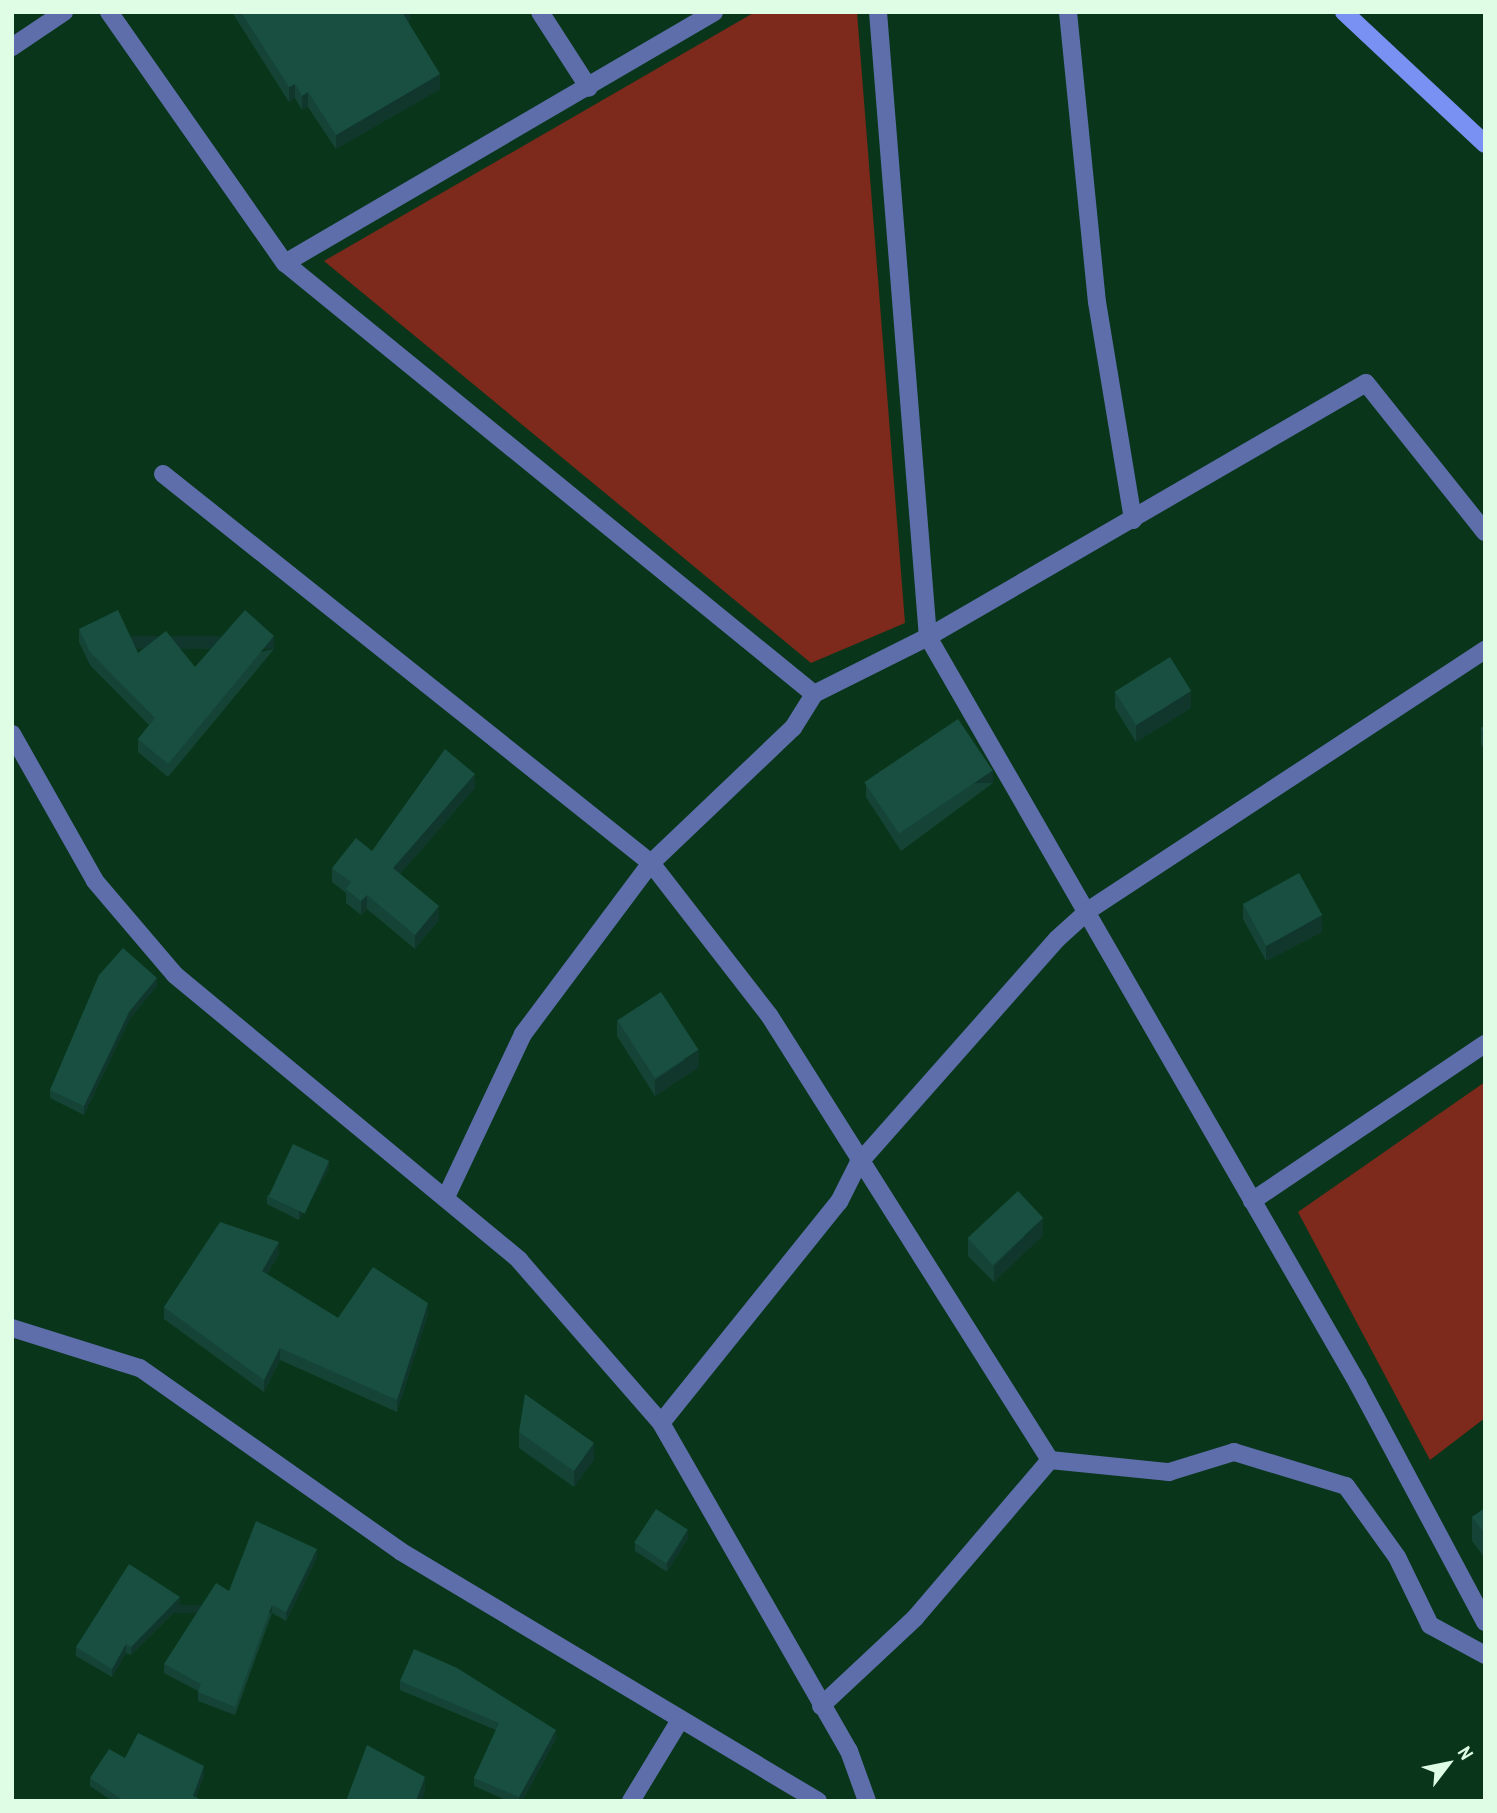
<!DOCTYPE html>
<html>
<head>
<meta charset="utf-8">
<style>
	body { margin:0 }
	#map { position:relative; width:1497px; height:1813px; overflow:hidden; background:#09361a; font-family:"Archivo Narrow",sans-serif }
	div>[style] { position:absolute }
	.green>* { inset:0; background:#7d291b }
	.street>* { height:18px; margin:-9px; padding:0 9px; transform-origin:9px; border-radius:9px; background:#5e6eab }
	.secondary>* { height:18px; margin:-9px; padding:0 9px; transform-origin:9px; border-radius:9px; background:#7991f3 }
	.wall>* { inset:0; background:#154437 }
	.shaded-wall>* { inset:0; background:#11372d; transform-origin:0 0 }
	.building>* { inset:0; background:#184f40; transform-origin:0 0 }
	span { translate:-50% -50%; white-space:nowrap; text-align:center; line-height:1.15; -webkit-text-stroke:5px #09361a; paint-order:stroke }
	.frame { position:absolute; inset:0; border:14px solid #dffce5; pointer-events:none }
	.north { position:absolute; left:1413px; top:1729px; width:70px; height:70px; -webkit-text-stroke:5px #09361a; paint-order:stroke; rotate:58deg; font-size:19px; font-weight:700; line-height:28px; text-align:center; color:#dffce5 }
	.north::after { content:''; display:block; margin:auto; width:24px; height:32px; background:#dffce5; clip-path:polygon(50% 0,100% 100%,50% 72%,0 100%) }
</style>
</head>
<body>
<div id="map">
	<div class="green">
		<div style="clip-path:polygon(755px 12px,857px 12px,905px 623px,811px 663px,324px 261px)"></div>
		<div style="clip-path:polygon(1485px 1082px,1485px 1418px,1430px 1460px,1298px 1212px)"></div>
	</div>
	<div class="street">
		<div style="left:109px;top:12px;width:307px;rotate:55deg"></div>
		<div style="left:285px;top:263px;width:682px;rotate:39.17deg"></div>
		<div style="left:540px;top:12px;width:90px;rotate:57.2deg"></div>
		<div style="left:878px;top:12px;width:627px;rotate:85.43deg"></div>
		<div style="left:928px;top:637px;width:862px;rotate:60.07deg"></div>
		<div style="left:1358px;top:1384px;width:270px;rotate:61.9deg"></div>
		<div style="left:1068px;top:12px;width:291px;rotate:84.3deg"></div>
		<div style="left:1097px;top:302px;width:221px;rotate:80.6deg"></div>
		<div style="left:12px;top:47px;width:63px;rotate:-33.9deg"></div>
		<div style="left:285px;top:263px;width:497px;rotate:-30.3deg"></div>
		<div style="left:163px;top:474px;width:624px;rotate:38.56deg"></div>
		<div style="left:651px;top:863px;width:192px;rotate:52.2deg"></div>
		<div style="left:769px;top:1015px;width:526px;rotate:57.73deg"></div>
		<div style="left:12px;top:734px;width:169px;rotate:60.5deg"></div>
		<div style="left:95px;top:881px;width:123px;rotate:49.6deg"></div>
		<div style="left:175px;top:975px;width:447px;rotate:39.6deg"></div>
		<div style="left:519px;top:1260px;width:216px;rotate:48.9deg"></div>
		<div style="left:661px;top:1423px;width:378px;rotate:60.2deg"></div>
		<div style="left:849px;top:1751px;width:53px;rotate:70.2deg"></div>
		<div style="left:446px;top:1197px;width:180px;rotate:-64.7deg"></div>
		<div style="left:523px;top:1034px;width:214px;rotate:-53.2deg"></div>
		<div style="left:651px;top:863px;width:196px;rotate:-43.6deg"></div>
		<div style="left:793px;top:728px;width:40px;rotate:-58deg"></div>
		<div style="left:814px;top:694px;width:127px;rotate:-26.6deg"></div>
		<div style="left:928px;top:637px;width:506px;rotate:-30.11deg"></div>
		<div style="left:1366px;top:383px;width:191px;rotate:51.4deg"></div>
		<div style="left:1252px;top:1201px;width:281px;rotate:-34deg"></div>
		<div style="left:12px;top:1328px;width:134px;rotate:17.4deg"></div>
		<div style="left:140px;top:1368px;width:318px;rotate:35.1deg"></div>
		<div style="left:400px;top:1551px;width:487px;rotate:30.9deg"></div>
		<div style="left:661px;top:1423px;width:284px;rotate:-51.2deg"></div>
		<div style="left:839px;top:1202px;width:42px;rotate:-63.4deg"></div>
		<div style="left:858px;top:1164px;width:300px;rotate:-48.5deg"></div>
		<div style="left:1057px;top:939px;width:43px;rotate:-42.2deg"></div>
		<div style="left:1089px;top:910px;width:474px;rotate:-33.3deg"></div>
		<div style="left:1050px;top:1460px;width:120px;rotate:5.8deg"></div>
		<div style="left:1169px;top:1472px;width:68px;rotate:-17.1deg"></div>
		<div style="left:1234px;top:1452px;width:117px;rotate:16.9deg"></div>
		<div style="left:1346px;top:1486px;width:87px;rotate:54.3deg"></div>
		<div style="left:1397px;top:1557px;width:76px;rotate:64.1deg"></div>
		<div style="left:1430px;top:1625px;width:63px;rotate:28.6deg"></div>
		<div style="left:821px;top:1706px;width:129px;rotate:-43.1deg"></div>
		<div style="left:915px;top:1618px;width:208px;rotate:-49.5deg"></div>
		<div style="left:631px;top:1801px;width:95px;rotate:-58.8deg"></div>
	</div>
	<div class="secondary">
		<div style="left:1344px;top:12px;width:193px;rotate:43.1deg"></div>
	</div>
	<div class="wall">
		<div style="clip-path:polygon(232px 12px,410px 12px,410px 20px,408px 22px,440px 89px,336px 149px,308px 107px,302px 110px,295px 98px,289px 102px)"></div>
		<div style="clip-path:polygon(79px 629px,138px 653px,195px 667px,274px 649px,168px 777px,138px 752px,138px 739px,149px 725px,90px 665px,79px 642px)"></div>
		<div style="clip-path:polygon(1115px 691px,1191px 708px,1136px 742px,1115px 708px)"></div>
		<div style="clip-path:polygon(1485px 725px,1485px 751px,1481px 744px,1481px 728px)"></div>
		<div style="clip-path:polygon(993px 783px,901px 851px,866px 797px,866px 784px)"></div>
		<div style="clip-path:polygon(475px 788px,400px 874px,439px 920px,415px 949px,367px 909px,361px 915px,346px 903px,346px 893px,332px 882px,332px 868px,372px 851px)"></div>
		<div style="clip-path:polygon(1243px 903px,1322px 932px,1266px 961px,1243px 919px)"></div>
		<div style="clip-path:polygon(157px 986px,129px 1020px,84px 1115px,50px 1098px,50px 1090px)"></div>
		<div style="clip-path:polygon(617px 1020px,699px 1067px,655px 1096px,617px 1036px)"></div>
		<div style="clip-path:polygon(329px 1169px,299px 1220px,267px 1204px,267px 1196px)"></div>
		<div style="clip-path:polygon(1043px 1235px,994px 1282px,968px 1256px,968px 1239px)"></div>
		<div style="clip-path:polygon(279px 1254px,267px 1274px,338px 1318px,428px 1314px,397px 1412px,280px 1360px,264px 1392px,164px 1319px,164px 1307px)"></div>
		<div style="clip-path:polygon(519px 1432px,594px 1460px,574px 1487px,519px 1448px)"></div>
		<div style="clip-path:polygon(1485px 1508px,1485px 1558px,1472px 1541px,1472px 1517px)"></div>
		<div style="clip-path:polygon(688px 1538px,667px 1572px,635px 1551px,635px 1543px)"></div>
		<div style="clip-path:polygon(317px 1557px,286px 1621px,272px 1613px,235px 1715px,198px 1701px,198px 1691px,164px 1673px,164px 1664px,229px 1591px)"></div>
		<div style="clip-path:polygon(180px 1606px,131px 1655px,126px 1653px,112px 1677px,76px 1656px,76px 1647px)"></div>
		<div style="clip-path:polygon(400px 1681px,556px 1739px,522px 1801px,508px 1801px,474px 1786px,474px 1778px,496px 1730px,400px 1690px)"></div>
		<div style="clip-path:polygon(125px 1758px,204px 1775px,196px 1797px,203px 1801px,112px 1801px,90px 1786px,90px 1778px)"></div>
	</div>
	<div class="shaded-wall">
		<div style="clip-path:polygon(401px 12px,410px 12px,410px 20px,401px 26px)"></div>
		<div style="clip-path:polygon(440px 74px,440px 89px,336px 149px,336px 135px)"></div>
		<div style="clip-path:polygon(295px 84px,295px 98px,289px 102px,289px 87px)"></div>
		<div style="clip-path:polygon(308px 92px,308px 107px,302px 110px,302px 96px)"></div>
		<div style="left:274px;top:636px;width:13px;height:166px;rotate:90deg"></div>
		<div style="clip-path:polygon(1191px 691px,1191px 708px,1136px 742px,1136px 725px)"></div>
		<div style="left:993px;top:770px;width:13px;height:114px;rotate:90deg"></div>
		<div style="clip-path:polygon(475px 774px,475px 788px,393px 882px,393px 868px)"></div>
		<div style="clip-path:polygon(367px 895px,367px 909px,361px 915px,361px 901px)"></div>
		<div style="clip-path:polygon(439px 906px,439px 920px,415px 949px,415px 935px)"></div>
		<div style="clip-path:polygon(1322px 915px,1322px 932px,1266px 961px,1266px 945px)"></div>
		<div style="clip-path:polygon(157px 978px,157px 986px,129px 1020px,84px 1115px,84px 1106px,129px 1012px)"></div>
		<div style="clip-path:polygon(699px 1050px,699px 1067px,655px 1096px,655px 1080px)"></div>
		<div style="clip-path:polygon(329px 1161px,329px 1169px,299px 1220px,299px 1212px)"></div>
		<div style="clip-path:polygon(1043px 1218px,1043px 1235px,994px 1282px,994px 1266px)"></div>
		<div style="clip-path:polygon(279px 1242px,279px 1254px,262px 1283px,262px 1271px)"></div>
		<div style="clip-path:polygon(428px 1303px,428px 1314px,397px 1412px,397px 1400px)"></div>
		<div style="clip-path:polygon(280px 1348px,280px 1360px,264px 1392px,264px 1380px)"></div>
		<div style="clip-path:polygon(594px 1443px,594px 1460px,574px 1487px,574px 1471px)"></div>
		<div style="clip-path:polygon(688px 1530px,688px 1538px,667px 1572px,667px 1563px)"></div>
		<div style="clip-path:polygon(317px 1549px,317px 1557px,286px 1621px,286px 1612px)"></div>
		<div style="clip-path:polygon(180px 1597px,180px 1606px,131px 1655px,131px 1647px)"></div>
		<div style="left:272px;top:1605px;width:8px;height:109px;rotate:90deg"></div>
		<div style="clip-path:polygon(126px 1644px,126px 1653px,112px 1677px,112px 1669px)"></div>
		<div style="clip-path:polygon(556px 1730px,556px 1739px,522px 1801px,519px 1801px,519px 1797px)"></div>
		<div style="clip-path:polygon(204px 1766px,204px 1775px,194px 1801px,193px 1796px)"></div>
		<div style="clip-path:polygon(425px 1777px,425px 1791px,422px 1801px,416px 1801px)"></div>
	</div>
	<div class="building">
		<div style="clip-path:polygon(241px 12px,402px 12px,440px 74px,336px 135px,308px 92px,302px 96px,295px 84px,289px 87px)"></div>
		<div style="clip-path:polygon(118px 610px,138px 653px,166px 631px,195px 667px,245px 610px,274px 636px,168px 764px,138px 739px,155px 718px,90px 652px,79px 629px)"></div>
		<div style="left:1170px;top:657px;width:40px;height:65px;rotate:58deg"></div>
		<div style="left:958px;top:719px;width:62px;height:113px;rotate:56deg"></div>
		<div style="clip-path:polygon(1485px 725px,1485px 734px,1481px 728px)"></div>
		<div style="clip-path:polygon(445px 749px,475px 774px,393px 868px,439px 906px,415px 935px,367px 895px,361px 901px,346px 889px,351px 882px,332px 868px,356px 838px,372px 851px)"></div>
		<div style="left:1299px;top:873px;width:48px;height:64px;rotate:61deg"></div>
		<div style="clip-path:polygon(123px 948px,157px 978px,129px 1012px,84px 1106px,50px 1090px,99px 975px)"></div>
		<div style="left:661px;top:992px;width:69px;height:52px;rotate:57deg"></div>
		<div style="left:293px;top:1144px;width:40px;height:58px;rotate:25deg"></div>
		<div style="left:1018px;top:1191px;width:37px;height:69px;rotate:47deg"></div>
		<div style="clip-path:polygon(220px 1222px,279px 1242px,262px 1271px,338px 1318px,373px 1267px,428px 1303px,397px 1400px,280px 1348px,264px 1380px,164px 1307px)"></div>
		<div style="clip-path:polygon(525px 1394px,594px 1443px,574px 1471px,519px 1432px)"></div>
		<div style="clip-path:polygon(1485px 1508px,1485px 1534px,1472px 1517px)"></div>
		<div style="left:656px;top:1509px;width:38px;height:40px;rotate:33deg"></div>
		<div style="clip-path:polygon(256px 1521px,317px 1549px,286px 1612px,272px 1605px,235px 1707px,198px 1692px,201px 1684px,164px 1664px,216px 1583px,229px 1591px)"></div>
		<div style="clip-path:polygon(129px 1564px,180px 1597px,131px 1647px,126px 1644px,112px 1669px,76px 1647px)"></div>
		<div style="clip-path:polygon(414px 1649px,457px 1668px,556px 1730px,519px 1797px,474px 1778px,499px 1723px,400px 1681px)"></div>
		<div style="clip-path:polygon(138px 1733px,204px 1766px,193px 1796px,203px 1801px,124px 1801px,90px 1778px,109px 1749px,125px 1758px)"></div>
		<div style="clip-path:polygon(367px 1745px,425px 1777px,416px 1801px,346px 1801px)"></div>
	</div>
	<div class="frame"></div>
	<div class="north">N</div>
</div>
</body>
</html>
